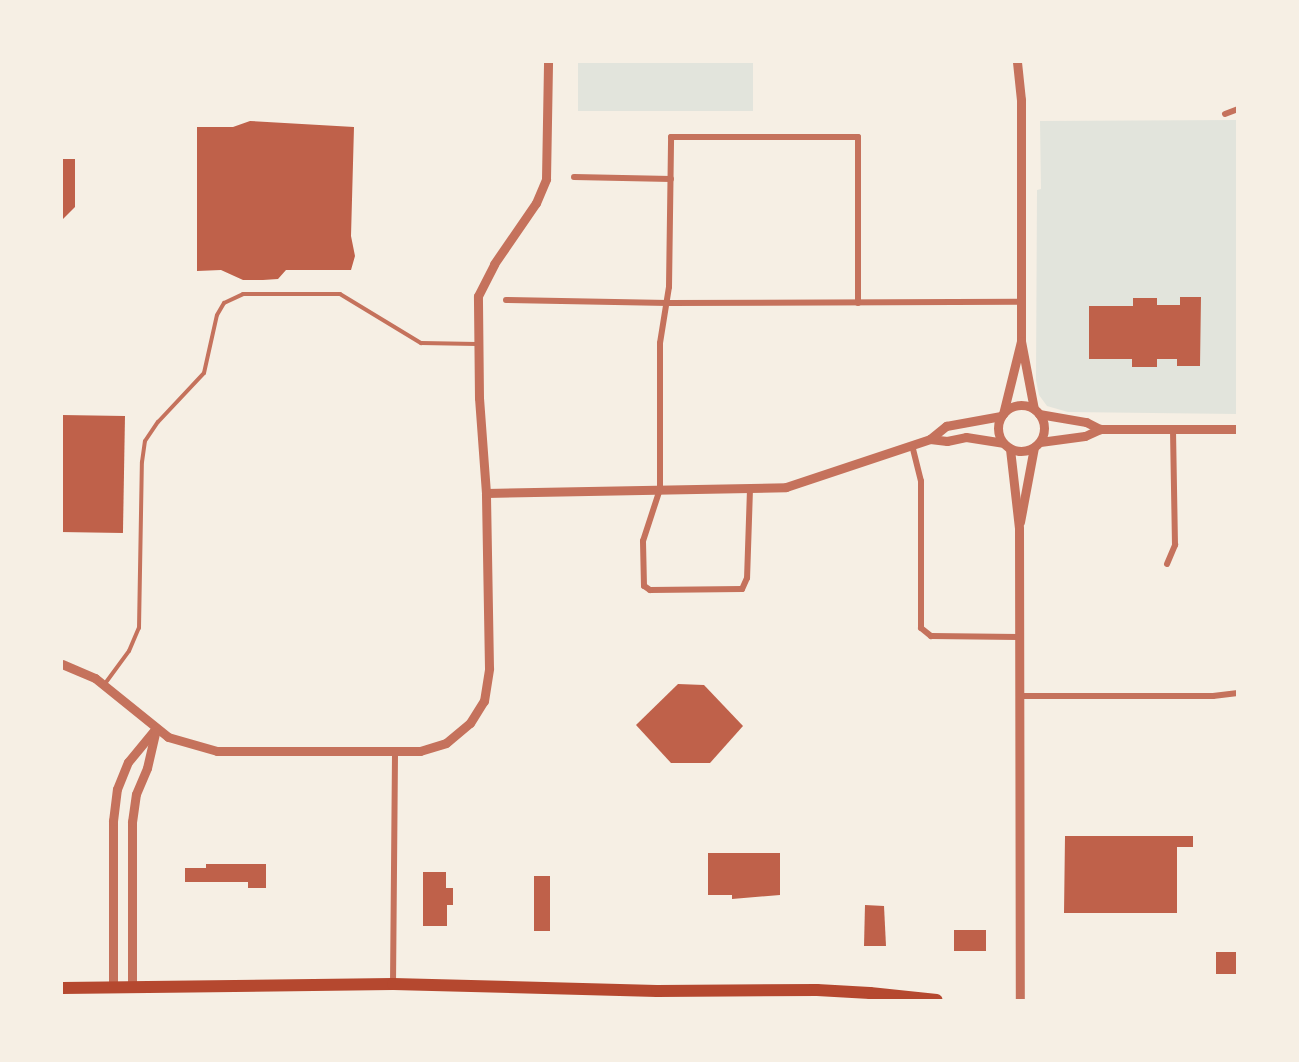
<!DOCTYPE html>
<html>
<head>
<meta charset="utf-8">
<style>
	body { margin:0 }
	#map { position:relative; width:1299px; height:1062px; overflow:hidden; background:#f6efe4; font-family:"Source Sans 3",sans-serif }
	div>[style] { position:absolute }
	.green>* { inset:0; background:#e2e4dc; transform-origin:0 0 }
	.building>* { inset:0; background:#bf614a; transform-origin:0 0 }
	.service>* { height:4px; margin:-2px; padding:0 2px; transform-origin:2px; border-radius:2px; background:#c5725c }
	.minor>* { height:6px; margin:-3px; padding:0 3px; transform-origin:3px; border-radius:3px; background:#c5725c }
	.tertiary>* { height:9px; margin:-4.5px; padding:0 4.5px; transform-origin:4.5px; border-radius:4.5px; background:#c5725c }
	.tertiary>.ring { margin:-4.5px; padding:0; box-sizing:content-box; background:none; border:9px solid #c5725c; border-radius:50% }
	.trunk>* { height:12px; margin:-6px; padding:0 6px; transform-origin:6px; border-radius:6px; background:#b5482f }
	span { translate:-50% -50%; white-space:nowrap; text-align:center; line-height:1.15; -webkit-text-stroke:6px #f6efe4; paint-order:stroke }
	.frame { position:absolute; inset:0; border:63px solid #f6efe4; pointer-events:none }
</style>
</head>
<body>
<div id="map">
	<div class="green">
		<div style="left:578px;top:62px;width:175px;height:49px"></div>
		<div style="clip-path:polygon(1237px 120px,1237px 414px,1068px 412px,1047px 406px,1039px 395px,1036px 380px,1037px 190px,1041px 189px,1040px 121px)"></div>
	</div>
	<div class="building">
		<div style="clip-path:polygon(250px 121px,354px 127px,351px 236px,355px 256px,351px 270px,286px 270px,278px 279px,263px 280px,243px 280px,221px 270px,197px 271px,197px 127px,233px 127px)"></div>
		<div style="clip-path:polygon(62px 159px,75px 159px,75px 207px,62px 220px)"></div>
		<div style="clip-path:polygon(1180px 297px,1201px 297px,1200px 366px,1177px 366px,1177px 359px,1157px 359px,1157px 367px,1132px 367px,1132px 359px,1089px 359px,1089px 306px,1133px 306px,1133px 298px,1157px 298px,1157px 305px,1180px 305px)"></div>
		<div style="left:62px;top:415px;width:63px;height:117px;rotate:1deg"></div>
		<div style="clip-path:polygon(678px 684px,704px 685px,743px 726px,710px 763px,671px 763px,636px 725px)"></div>
		<div style="clip-path:polygon(1065px 836px,1193px 836px,1193px 847px,1177px 847px,1177px 913px,1064px 913px)"></div>
		<div style="clip-path:polygon(708px 853px,780px 853px,780px 895px,732px 899px,732px 895px,708px 895px)"></div>
		<div style="clip-path:polygon(206px 864px,266px 864px,266px 888px,248px 888px,248px 882px,185px 882px,185px 868px,206px 868px)"></div>
		<div style="clip-path:polygon(423px 872px,446px 872px,446px 888px,453px 888px,453px 905px,447px 905px,447px 926px,423px 926px)"></div>
		<div style="left:534px;top:876px;width:16px;height:55px"></div>
		<div style="clip-path:polygon(865px 905px,884px 906px,886px 946px,864px 946px)"></div>
		<div style="left:954px;top:930px;width:32px;height:21px"></div>
		<div style="left:1216px;top:952px;width:22px;height:22px"></div>
	</div>
	<div class="service">
		<div style="left:104px;top:685px;width:42px;rotate:-53.7deg"></div>
		<div style="left:129px;top:651px;width:25px;rotate:-67deg"></div>
		<div style="left:139px;top:628px;width:166px;rotate:-89deg"></div>
		<div style="left:142px;top:462px;width:21px;rotate:-82deg"></div>
		<div style="left:145px;top:441px;width:23px;rotate:-56deg"></div>
		<div style="left:158px;top:422px;width:67px;rotate:-46.8deg"></div>
		<div style="left:204px;top:373px;width:59px;rotate:-77.4deg"></div>
		<div style="left:217px;top:315px;width:14px;rotate:-60deg"></div>
		<div style="left:224px;top:303px;width:21px;rotate:-25deg"></div>
		<div style="left:243px;top:294px;width:97px"></div>
		<div style="left:340px;top:294px;width:95px;rotate:31.2deg"></div>
		<div style="left:421px;top:343px;width:56px;rotate:1deg"></div>
	</div>
	<div class="minor">
		<div style="left:1225px;top:114px;width:14px;rotate:-21deg"></div>
		<div style="left:574px;top:177px;width:97px;rotate:1.2deg"></div>
		<div style="left:506px;top:300px;width:162px;rotate:1.1deg"></div>
		<div style="left:668px;top:303px;width:352px;rotate:-0.2deg"></div>
		<div style="left:912px;top:445px;width:37px;rotate:76deg"></div>
		<div style="left:921px;top:481px;width:147px;rotate:90deg"></div>
		<div style="left:921px;top:628px;width:13px;rotate:39deg"></div>
		<div style="left:931px;top:636px;width:89px;rotate:0.6deg"></div>
		<div style="left:750px;top:489px;width:89px;rotate:91.9deg"></div>
		<div style="left:747px;top:578px;width:12px;rotate:114deg"></div>
		<div style="left:742px;top:589px;width:92px;rotate:179.4deg"></div>
		<div style="left:650px;top:590px;width:7px;rotate:-146deg"></div>
		<div style="left:644px;top:586px;width:45px;rotate:-91.3deg"></div>
		<div style="left:643px;top:541px;width:55px;rotate:-71.9deg"></div>
		<div style="left:660px;top:489px;width:146px;rotate:-90deg"></div>
		<div style="left:660px;top:343px;width:57px;rotate:-80.9deg"></div>
		<div style="left:669px;top:287px;width:150px;rotate:-89.2deg"></div>
		<div style="left:671px;top:137px;width:187px"></div>
		<div style="left:858px;top:137px;width:166px;rotate:90deg"></div>
		<div style="left:1167px;top:564px;width:21px;rotate:-67deg"></div>
		<div style="left:1175px;top:545px;width:116px;rotate:-91deg"></div>
		<div style="left:1021px;top:696px;width:192px"></div>
		<div style="left:1213px;top:696px;width:25px;rotate:-7deg"></div>
		<div style="left:393px;top:984px;width:232px;rotate:-89.5deg"></div>
	</div>
	<div class="tertiary">
		<div style="left:1017px;top:62px;width:38px;rotate:84deg"></div>
		<div style="left:1021px;top:100px;width:241px;rotate:90deg"></div>
		<div style="left:1021px;top:341px;width:69px;rotate:79.2deg"></div>
		<div class="ring" style="left:998px;top:405px;width:37px;height:37px"></div>
		<div style="left:1003px;top:414px;width:75px;rotate:-76.1deg"></div>
		<div style="left:1039px;top:414px;width:48px;rotate:9.7deg"></div>
		<div style="left:1086px;top:422px;width:16px;rotate:27deg"></div>
		<div style="left:930px;top:439px;width:17px;rotate:7deg"></div>
		<div style="left:947px;top:441px;width:19px;rotate:-12deg"></div>
		<div style="left:966px;top:437px;width:37px;rotate:9deg"></div>
		<div style="left:1040px;top:442px;width:45px;rotate:-7.6deg"></div>
		<div style="left:1085px;top:436px;width:17px;rotate:-25deg"></div>
		<div style="left:1100px;top:429px;width:138px"></div>
		<div style="left:1010px;top:449px;width:80px;rotate:83.5deg"></div>
		<div style="left:1019px;top:528px;width:472px;rotate:89.9deg"></div>
		<div style="left:486px;top:493px;width:300px;rotate:-1.1deg"></div>
		<div style="left:786px;top:487px;width:152px;rotate:-18.4deg"></div>
		<div style="left:930px;top:439px;width:21px;rotate:-39deg"></div>
		<div style="left:946px;top:426px;width:56px;rotate:-10.3deg"></div>
		<div style="left:1020px;top:522px;width:76px;rotate:-79.4deg"></div>
		<div style="left:62px;top:664px;width:36px;rotate:23deg"></div>
		<div style="left:95px;top:678px;width:94px;rotate:38.9deg"></div>
		<div style="left:168px;top:737px;width:51px;rotate:15.9deg"></div>
		<div style="left:217px;top:751px;width:203px"></div>
		<div style="left:420px;top:751px;width:27px;rotate:-17deg"></div>
		<div style="left:446px;top:743px;width:31px;rotate:-40deg"></div>
		<div style="left:470px;top:723px;width:26px;rotate:-58deg"></div>
		<div style="left:484px;top:701px;width:33px;rotate:-81deg"></div>
		<div style="left:489px;top:668px;width:175px;rotate:-91deg"></div>
		<div style="left:486px;top:493px;width:95px;rotate:-94.2deg"></div>
		<div style="left:479px;top:398px;width:102px;rotate:-90.6deg"></div>
		<div style="left:478px;top:296px;width:36px;rotate:-63deg"></div>
		<div style="left:494px;top:264px;width:74px;rotate:-55.5deg"></div>
		<div style="left:536px;top:203px;width:26px;rotate:-67deg"></div>
		<div style="left:546px;top:179px;width:117px;rotate:-89deg"></div>
		<div style="left:113px;top:988px;width:167px;rotate:-90deg"></div>
		<div style="left:113px;top:821px;width:32px;rotate:-83deg"></div>
		<div style="left:117px;top:789px;width:29px;rotate:-68deg"></div>
		<div style="left:128px;top:762px;width:44px;rotate:-50.5deg"></div>
		<div style="left:132px;top:988px;width:166px;rotate:-90deg"></div>
		<div style="left:132px;top:822px;width:28px;rotate:-82deg"></div>
		<div style="left:136px;top:794px;width:28px;rotate:-67deg"></div>
		<div style="left:147px;top:768px;width:37px;rotate:-77deg"></div>
	</div>
	<div class="trunk">
		<div style="left:62px;top:988px;width:331px;rotate:-0.7deg"></div>
		<div style="left:393px;top:984px;width:264px;rotate:1.5deg"></div>
		<div style="left:657px;top:991px;width:160px;rotate:-0.4deg"></div>
		<div style="left:817px;top:990px;width:53px;rotate:3.2deg"></div>
		<div style="left:870px;top:993px;width:67px;rotate:6deg"></div>
	</div>
	<div class="frame"></div>
</div>
</body>
</html>
